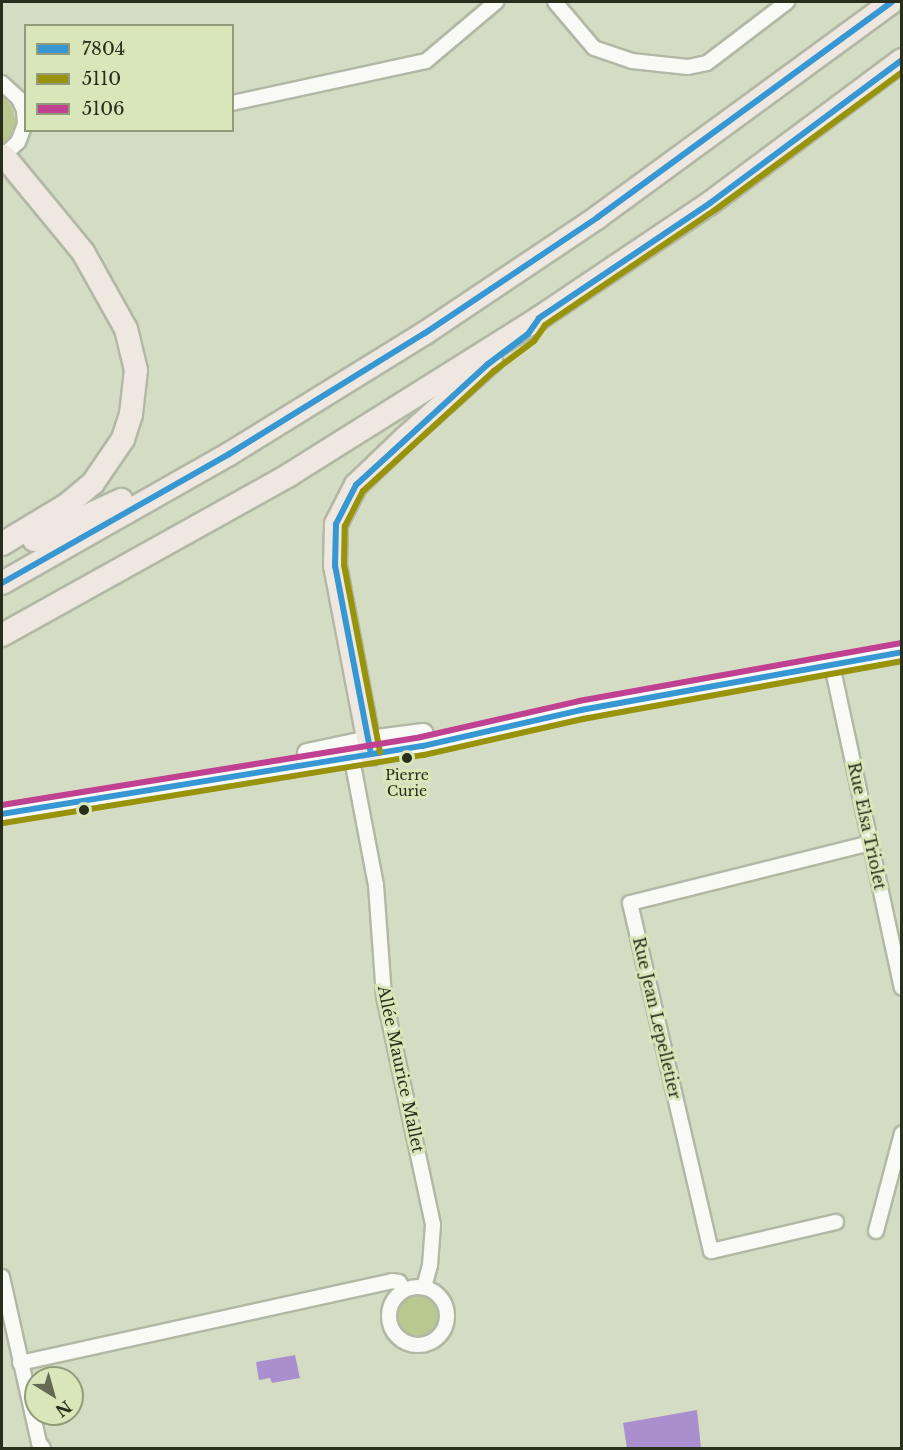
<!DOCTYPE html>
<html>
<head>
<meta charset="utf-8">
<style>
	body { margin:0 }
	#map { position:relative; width:903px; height:1450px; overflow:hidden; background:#d5dcc4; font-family:"Libre Baskerville",serif }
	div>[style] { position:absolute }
	.green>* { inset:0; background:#b8c88f }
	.round { border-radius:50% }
	.water>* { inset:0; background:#aa8fcf }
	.roads { filter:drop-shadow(2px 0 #b2b8a5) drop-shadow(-2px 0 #b2b8a5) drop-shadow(0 2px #b2b8a5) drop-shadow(0 -2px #b2b8a5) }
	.minor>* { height:14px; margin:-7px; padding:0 7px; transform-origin:7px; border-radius:7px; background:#f9faf6 }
	.minor>.ring { margin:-7px; padding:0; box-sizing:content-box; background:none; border:14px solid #f9faf6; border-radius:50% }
	.tertiary>* { height:18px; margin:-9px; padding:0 9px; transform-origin:9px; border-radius:9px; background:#f9faf6 }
	.trunk>* { height:22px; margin:-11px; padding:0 11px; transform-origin:11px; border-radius:11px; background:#eee8e0 }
	.bus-1>* { height:6px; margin:-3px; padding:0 3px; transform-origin:3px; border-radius:3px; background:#3797d2 }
	.bus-2>* { height:6px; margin:-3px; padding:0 3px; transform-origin:3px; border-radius:3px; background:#98930a }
	.bus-3>* { height:6px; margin:-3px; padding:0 3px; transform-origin:3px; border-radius:3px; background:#c04191 }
	.dots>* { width:16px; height:16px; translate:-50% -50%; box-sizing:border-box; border:3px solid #d9e6b9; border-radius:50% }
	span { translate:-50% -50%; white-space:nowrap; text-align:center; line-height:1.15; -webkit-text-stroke:6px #d9e6b9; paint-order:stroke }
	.bus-label { font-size:14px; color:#282d1c }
	.street-label { font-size:16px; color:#282d1c }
	.frame { position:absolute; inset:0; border:3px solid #282d1c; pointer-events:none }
	.legend { position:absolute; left:24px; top:24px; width:210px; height:108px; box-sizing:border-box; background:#d9e6b9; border:2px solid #929c7a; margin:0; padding:8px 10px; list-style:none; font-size:18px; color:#282d1c }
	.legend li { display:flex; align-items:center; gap:12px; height:30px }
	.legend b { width:30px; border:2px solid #929c7a }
	.north { position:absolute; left:24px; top:1366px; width:60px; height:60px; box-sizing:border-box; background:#d9e6b9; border:2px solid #929c7a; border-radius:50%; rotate:143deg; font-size:16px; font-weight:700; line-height:24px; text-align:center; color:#282d1c }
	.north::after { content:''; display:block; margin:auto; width:21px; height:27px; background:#656a57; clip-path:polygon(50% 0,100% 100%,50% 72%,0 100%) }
</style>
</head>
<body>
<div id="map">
	<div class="green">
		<div style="clip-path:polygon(2px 95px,12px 107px,16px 123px,12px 135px,2px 147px)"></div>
		<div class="round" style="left:395px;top:1294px;width:46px;height:46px"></div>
	</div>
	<div class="water">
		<div style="clip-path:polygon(295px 1355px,300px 1378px,272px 1383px,270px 1378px,259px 1380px,256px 1362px)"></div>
		<div style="clip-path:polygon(697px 1410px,701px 1448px,627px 1448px,623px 1423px)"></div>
	</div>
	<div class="roads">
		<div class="minor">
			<div style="left:555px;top:2px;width:60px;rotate:49.7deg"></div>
			<div style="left:594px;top:48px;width:40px;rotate:18.9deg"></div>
			<div style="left:632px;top:61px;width:56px;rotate:6.1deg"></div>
			<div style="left:688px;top:67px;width:19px;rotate:-12deg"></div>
			<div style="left:707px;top:63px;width:101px;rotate:-37.3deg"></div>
			<div style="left:2px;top:83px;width:23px;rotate:43deg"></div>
			<div style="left:19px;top:99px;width:12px;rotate:66deg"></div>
			<div style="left:24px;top:110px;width:14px;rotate:86deg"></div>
			<div style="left:25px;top:124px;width:19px;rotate:111deg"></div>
			<div style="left:18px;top:142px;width:22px;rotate:137deg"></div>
			<div style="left:232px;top:103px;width:198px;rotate:-12.2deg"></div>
			<div style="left:426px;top:61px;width:92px;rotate:-40.1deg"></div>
			<div style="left:832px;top:665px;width:330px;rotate:77.8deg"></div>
			<div style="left:350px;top:749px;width:138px;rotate:79.2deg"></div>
			<div style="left:376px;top:885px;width:111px;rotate:85.9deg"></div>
			<div style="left:384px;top:996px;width:234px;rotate:77.9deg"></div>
			<div style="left:433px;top:1225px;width:40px;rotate:94.3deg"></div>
			<div style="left:430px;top:1265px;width:23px;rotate:105deg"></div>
			<div style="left:836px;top:1222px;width:128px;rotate:166.9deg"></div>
			<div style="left:711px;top:1251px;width:357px;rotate:-103.1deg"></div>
			<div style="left:630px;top:903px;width:248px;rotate:-14deg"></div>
			<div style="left:876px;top:1231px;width:101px;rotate:-75.1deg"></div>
			<div style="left:2px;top:1277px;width:170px;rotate:77.4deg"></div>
			<div style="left:39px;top:1443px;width:6px;rotate:51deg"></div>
			<div class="ring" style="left:389px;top:1287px;width:44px;height:44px"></div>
			<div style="left:20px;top:1363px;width:381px;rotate:-12.4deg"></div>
			<div style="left:392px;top:1281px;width:7px;rotate:8deg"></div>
			<div style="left:399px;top:1282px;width:9px;rotate:58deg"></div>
		</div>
		<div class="tertiary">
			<div style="left:307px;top:753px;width:63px;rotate:-11.8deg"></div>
			<div style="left:369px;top:740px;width:55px;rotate:-7.3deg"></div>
			<div style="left:2px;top:814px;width:426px;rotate:-9.2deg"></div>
			<div style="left:423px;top:746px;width:162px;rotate:-12.8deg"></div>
			<div style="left:581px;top:710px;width:326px;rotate:-10.2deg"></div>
		</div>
		<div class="trunk">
			<div style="left:34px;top:540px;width:96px;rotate:-24.7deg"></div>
			<div style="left:2px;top:544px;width:77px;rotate:-31.2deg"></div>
			<div style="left:68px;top:504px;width:33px;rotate:-40deg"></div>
			<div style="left:93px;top:483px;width:53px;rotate:-55.7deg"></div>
			<div style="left:123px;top:439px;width:26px;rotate:-72deg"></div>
			<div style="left:131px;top:414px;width:44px;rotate:-83.5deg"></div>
			<div style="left:136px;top:370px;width:42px;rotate:-103.7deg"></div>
			<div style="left:126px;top:329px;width:88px;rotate:-119.2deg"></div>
			<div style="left:83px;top:252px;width:124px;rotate:-129.5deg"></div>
			<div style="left:2px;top:583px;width:261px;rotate:-29.6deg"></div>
			<div style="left:229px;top:454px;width:230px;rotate:-31.7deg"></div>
			<div style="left:425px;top:333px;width:208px;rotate:-33.8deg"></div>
			<div style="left:598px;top:217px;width:364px;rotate:-36.2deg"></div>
			<div style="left:2px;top:635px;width:329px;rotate:-29.1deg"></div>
			<div style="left:289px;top:475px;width:295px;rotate:-32.1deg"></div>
			<div style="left:539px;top:318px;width:206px;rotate:-33.9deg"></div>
			<div style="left:710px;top:203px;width:239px;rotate:-36.7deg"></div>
			<div style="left:371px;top:754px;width:191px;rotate:-100.8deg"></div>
			<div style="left:335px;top:566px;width:42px;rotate:-88.6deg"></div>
			<div style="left:336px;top:524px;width:44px;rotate:-62.9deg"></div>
			<div style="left:356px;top:485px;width:69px;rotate:-43.8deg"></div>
			<div style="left:406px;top:437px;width:114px;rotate:-41.8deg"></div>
		</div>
	</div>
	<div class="bus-1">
		<div style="left:2px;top:583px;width:261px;rotate:-29.6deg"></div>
		<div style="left:229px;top:454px;width:230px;rotate:-31.7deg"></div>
		<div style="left:425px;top:333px;width:208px;rotate:-33.8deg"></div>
		<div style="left:598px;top:217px;width:364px;rotate:-36.2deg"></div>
		<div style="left:371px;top:754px;width:191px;rotate:-100.8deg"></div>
		<div style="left:335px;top:566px;width:42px;rotate:-88.6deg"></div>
		<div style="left:336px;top:524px;width:44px;rotate:-62.9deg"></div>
		<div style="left:356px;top:485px;width:179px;rotate:-42.5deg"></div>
		<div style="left:488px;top:364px;width:50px;rotate:-36.9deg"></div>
		<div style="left:528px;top:334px;width:19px;rotate:-55deg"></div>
		<div style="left:539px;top:318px;width:206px;rotate:-33.9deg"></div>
		<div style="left:710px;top:203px;width:239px;rotate:-36.7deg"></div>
		<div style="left:2px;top:814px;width:426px;rotate:-9.2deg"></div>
		<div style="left:423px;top:746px;width:162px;rotate:-12.8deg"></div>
		<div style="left:581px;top:710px;width:326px;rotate:-10.2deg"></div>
	</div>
	<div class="bus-2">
		<div style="left:380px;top:752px;width:190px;rotate:-100.9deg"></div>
		<div style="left:344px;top:565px;width:39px;rotate:-89deg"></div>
		<div style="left:345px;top:526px;width:39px;rotate:-63deg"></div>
		<div style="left:363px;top:491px;width:178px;rotate:-42.5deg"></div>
		<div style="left:494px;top:371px;width:50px;rotate:-36.9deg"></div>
		<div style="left:534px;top:341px;width:19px;rotate:-55deg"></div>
		<div style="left:545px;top:325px;width:205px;rotate:-34.1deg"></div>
		<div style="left:715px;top:210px;width:232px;rotate:-36.4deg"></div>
		<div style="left:3px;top:823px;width:426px;rotate:-9.2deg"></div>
		<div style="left:424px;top:755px;width:163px;rotate:-12.8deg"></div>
		<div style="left:583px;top:719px;width:324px;rotate:-10.3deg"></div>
	</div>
	<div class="bus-3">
		<div style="left:2px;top:805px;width:424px;rotate:-9.2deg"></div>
		<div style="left:421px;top:737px;width:162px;rotate:-12.8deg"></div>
		<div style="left:579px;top:701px;width:326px;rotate:-10.2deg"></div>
	</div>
	<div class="dots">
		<div style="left:407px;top:758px;background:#282d1c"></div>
		<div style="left:84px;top:810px;background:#282d1c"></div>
	</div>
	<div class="bus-label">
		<span style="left:407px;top:783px">Pierre<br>Curie</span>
	</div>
	<div class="street-label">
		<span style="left:867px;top:826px;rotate:78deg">Rue Elsa Triolet</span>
		<span style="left:657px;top:1018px;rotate:77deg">Rue Jean Lepelletier</span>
		<span style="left:401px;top:1069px;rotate:78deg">Allée Maurice Mallet</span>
	</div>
	<div class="frame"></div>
	<ul class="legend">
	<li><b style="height:8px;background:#3797d2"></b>7804</li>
	<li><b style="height:8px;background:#98930a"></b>5110</li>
	<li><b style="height:8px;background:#c04191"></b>5106</li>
	</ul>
	<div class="north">N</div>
</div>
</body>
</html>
